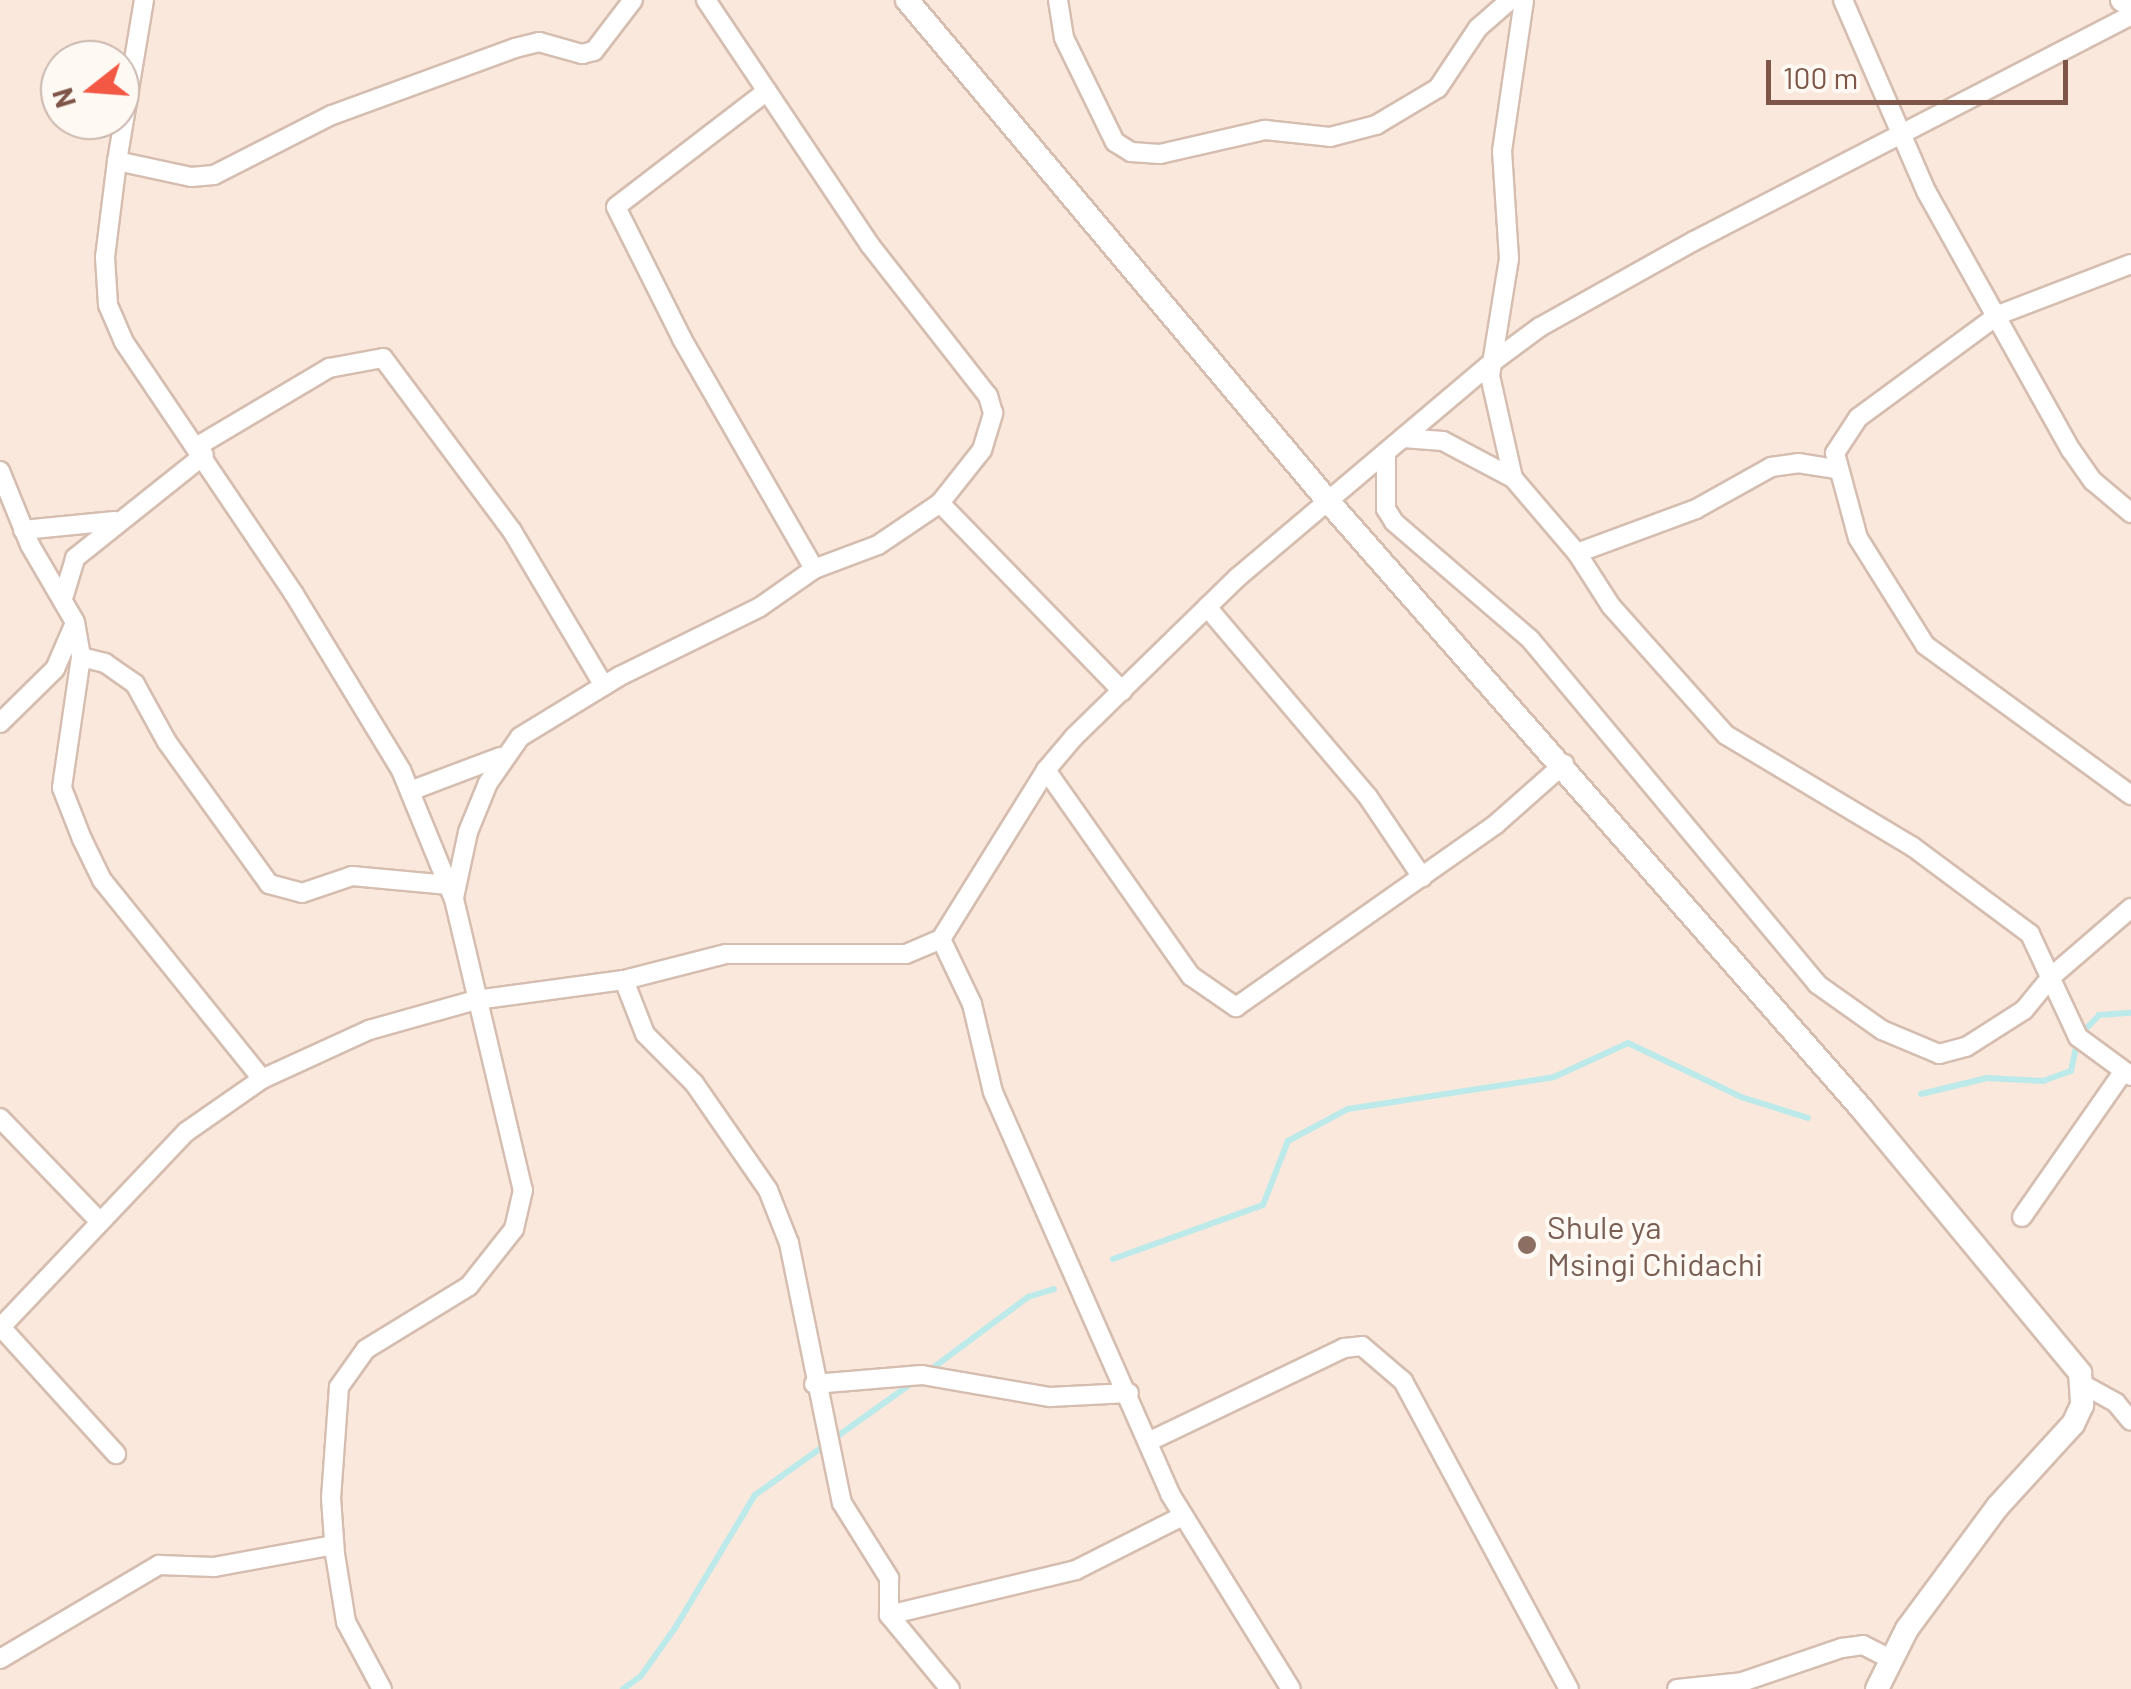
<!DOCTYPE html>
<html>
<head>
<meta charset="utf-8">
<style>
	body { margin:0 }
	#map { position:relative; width:2131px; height:1689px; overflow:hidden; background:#fef4eb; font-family:Barlow,sans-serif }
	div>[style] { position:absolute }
	.residential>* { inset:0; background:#f9e8db }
	.stream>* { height:6px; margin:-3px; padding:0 3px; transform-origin:3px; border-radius:3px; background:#bceaeb }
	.roads { filter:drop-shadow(2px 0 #d5bdb0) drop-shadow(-2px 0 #d5bdb0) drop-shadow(0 2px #d5bdb0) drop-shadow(0 -2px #d5bdb0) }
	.minor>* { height:18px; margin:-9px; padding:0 9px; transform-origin:9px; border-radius:9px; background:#fff }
	.tertiary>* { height:22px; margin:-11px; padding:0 11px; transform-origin:11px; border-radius:11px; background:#fff }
	.dots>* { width:28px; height:28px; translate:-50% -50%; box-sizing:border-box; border:5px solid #fff9f3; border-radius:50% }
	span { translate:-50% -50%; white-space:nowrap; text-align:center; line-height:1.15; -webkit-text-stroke:8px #fff9f3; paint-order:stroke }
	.education-label { font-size:32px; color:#785e54 }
	.left { translate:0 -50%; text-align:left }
	.north { position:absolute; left:40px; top:40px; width:100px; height:100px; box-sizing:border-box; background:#fff9f3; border:2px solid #cbb8af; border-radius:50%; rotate:253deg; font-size:28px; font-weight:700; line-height:40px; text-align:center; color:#7e5649 }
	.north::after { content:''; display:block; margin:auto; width:35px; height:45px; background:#f35845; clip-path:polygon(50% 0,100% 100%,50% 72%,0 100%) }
	.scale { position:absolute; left:1766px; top:60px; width:302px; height:45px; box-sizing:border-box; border:5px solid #7e5649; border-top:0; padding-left:12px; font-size:30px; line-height:35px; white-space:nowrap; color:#7e5649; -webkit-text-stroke:8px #fff9f3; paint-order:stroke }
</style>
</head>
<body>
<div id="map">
	<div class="residential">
		<div style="clip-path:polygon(evenodd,0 0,2131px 0,2131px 1689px,0 1689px,0 0,60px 60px,120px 60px,120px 120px,60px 120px,60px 60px)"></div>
	</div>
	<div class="stream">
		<div style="left:1921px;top:1094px;width:68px;rotate:-13.6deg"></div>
		<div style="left:1987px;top:1078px;width:56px;rotate:3.1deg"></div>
		<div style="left:2043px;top:1081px;width:30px;rotate:-20deg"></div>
		<div style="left:2071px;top:1071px;width:35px;rotate:-78deg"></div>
		<div style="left:2078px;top:1037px;width:30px;rotate:-46deg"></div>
		<div style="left:2099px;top:1015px;width:32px;rotate:-4deg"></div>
		<div style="left:1113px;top:1259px;width:159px;rotate:-19.8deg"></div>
		<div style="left:1263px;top:1205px;width:69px;rotate:-68.7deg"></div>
		<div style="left:1288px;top:1141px;width:68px;rotate:-28.1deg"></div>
		<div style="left:1348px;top:1109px;width:208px;rotate:-8.8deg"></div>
		<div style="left:1554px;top:1077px;width:81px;rotate:-24.7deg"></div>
		<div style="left:1628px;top:1043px;width:125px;rotate:25.5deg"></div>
		<div style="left:1741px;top:1097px;width:70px;rotate:17.4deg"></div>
		<div style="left:926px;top:1373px;width:127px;rotate:-36.7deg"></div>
		<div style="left:1028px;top:1297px;width:27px;rotate:-17deg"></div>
		<div style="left:623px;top:1689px;width:22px;rotate:-36deg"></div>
		<div style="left:641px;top:1676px;width:59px;rotate:-54.7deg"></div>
		<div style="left:675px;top:1628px;width:155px;rotate:-59deg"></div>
		<div style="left:755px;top:1495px;width:198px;rotate:-35.5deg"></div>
	</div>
	<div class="roads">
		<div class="minor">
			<div style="left:144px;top:0;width:163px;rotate:99.5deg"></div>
			<div style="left:117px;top:161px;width:97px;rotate:97.1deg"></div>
			<div style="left:105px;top:257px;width:48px;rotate:86.4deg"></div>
			<div style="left:108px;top:305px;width:40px;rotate:66.6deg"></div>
			<div style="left:124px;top:342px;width:304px;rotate:56deg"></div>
			<div style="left:294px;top:594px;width:206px;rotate:58.7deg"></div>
			<div style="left:401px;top:770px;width:139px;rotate:67.7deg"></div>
			<div style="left:454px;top:899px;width:299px;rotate:76.7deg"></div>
			<div style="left:523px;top:1190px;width:40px;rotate:103deg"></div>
			<div style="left:514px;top:1229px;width:73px;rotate:128.3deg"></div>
			<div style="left:469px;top:1286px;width:121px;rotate:148.5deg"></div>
			<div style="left:366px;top:1349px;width:47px;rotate:125.4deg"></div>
			<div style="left:339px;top:1387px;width:111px;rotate:94.1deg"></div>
			<div style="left:331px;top:1498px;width:56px;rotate:85.9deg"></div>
			<div style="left:335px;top:1554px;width:69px;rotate:80.8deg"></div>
			<div style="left:346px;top:1622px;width:76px;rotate:61.8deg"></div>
			<div style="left:1058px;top:0;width:38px;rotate:81deg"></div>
			<div style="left:1064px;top:38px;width:116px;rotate:63.9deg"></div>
			<div style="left:1115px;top:142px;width:19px;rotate:32deg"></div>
			<div style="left:1131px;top:152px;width:29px;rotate:4deg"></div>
			<div style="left:1160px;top:154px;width:108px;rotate:-12.9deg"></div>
			<div style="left:1265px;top:130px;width:65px;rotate:6.1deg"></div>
			<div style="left:1330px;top:137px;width:48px;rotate:-14.6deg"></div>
			<div style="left:1376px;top:125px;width:72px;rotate:-30.8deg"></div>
			<div style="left:1438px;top:88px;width:72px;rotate:-56.3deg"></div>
			<div style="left:1478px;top:28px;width:43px;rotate:-41.2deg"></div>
			<div style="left:1843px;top:0;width:208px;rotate:66.5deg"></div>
			<div style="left:1926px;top:191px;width:297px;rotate:60.8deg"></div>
			<div style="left:2071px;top:450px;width:38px;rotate:55deg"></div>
			<div style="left:2093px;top:481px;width:50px;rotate:40.1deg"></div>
			<div style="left:767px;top:91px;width:190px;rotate:142.5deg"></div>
			<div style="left:616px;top:207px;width:148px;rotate:63.4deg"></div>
			<div style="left:682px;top:339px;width:265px;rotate:60.1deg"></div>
			<div style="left:117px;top:161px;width:76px;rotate:12.2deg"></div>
			<div style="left:191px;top:177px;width:23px;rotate:-5deg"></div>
			<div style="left:214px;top:175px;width:132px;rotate:-27deg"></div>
			<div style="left:332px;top:115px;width:195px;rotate:-20.1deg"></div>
			<div style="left:515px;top:48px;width:25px;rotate:-14deg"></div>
			<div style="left:539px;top:42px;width:45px;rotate:15.6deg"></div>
			<div style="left:582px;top:54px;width:12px;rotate:-14deg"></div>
			<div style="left:594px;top:51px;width:64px;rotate:-52.6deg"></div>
			<div style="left:2131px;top:264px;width:142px;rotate:159deg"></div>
			<div style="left:1998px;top:315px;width:174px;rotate:143.7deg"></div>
			<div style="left:1858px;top:418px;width:42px;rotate:123.3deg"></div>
			<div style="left:1835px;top:453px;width:88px;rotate:74.9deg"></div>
			<div style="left:1858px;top:538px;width:126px;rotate:57.9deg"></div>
			<div style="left:1925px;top:645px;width:255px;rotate:36.1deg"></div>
			<div style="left:1403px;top:438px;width:40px;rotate:4.3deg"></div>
			<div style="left:1443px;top:441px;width:79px;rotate:27.9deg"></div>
			<div style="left:1513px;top:478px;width:99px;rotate:49.5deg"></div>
			<div style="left:1577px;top:553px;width:63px;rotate:57.3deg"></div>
			<div style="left:1611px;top:606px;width:173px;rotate:48.3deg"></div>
			<div style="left:1726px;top:735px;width:218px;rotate:30.9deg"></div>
			<div style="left:1913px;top:847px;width:146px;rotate:36.6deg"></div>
			<div style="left:2030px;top:934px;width:114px;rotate:65deg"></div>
			<div style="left:2078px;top:1037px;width:66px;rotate:36.3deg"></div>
			<div style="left:196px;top:447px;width:155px;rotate:-30.7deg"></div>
			<div style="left:329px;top:368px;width:55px;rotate:-10.5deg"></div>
			<div style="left:383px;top:358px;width:216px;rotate:53.3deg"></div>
			<div style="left:512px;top:531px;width:180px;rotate:59.3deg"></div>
			<div style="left:1386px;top:452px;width:57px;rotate:90deg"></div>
			<div style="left:1386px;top:509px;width:15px;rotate:58deg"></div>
			<div style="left:1394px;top:522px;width:179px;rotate:40.7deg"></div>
			<div style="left:1530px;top:639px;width:449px;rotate:50.2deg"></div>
			<div style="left:1817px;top:984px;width:80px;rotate:35.3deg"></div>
			<div style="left:1882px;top:1030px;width:62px;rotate:22.8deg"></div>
			<div style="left:1939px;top:1054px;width:28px;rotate:-15deg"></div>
			<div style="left:1966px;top:1047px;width:69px;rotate:-32.5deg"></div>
			<div style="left:2024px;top:1010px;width:43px;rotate:-50.7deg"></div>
			<div style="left:2051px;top:977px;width:106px;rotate:-40.8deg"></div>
			<div style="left:0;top:471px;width:80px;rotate:67.9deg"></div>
			<div style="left:30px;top:545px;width:89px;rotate:59.7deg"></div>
			<div style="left:75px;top:622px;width:36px;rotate:80deg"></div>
			<div style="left:81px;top:657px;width:132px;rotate:98.3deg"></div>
			<div style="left:62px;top:788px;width:55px;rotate:68.6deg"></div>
			<div style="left:82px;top:839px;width:46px;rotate:64deg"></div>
			<div style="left:102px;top:880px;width:255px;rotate:51.2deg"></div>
			<div style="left:1513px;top:478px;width:105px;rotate:-102.7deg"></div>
			<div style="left:1490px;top:376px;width:119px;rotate:-80.8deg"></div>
			<div style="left:1509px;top:259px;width:108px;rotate:-93.7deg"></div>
			<div style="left:1502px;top:151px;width:153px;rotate:-81.7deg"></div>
			<div style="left:940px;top:503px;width:262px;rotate:45.9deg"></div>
			<div style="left:23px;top:530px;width:92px;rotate:-5.6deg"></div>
			<div style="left:1577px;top:553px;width:127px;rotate:-20.3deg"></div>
			<div style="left:1696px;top:509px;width:86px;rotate:-29.2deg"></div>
			<div style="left:1771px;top:467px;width:27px;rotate:-8deg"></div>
			<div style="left:1798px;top:463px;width:37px;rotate:9deg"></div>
			<div style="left:64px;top:595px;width:39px;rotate:-73deg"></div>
			<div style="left:75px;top:558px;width:165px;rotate:-38.6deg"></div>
			<div style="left:1207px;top:607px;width:249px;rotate:49.7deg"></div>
			<div style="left:1368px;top:797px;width:97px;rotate:56deg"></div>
			<div style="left:81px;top:657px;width:25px;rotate:14deg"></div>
			<div style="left:105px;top:663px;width:37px;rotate:35deg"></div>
			<div style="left:135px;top:684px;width:66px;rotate:61.1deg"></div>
			<div style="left:167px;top:742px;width:175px;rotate:54.3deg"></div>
			<div style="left:269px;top:884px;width:34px;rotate:15deg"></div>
			<div style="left:302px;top:893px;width:53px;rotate:-18.8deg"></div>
			<div style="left:352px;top:876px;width:97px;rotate:5.3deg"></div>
			<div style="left:0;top:723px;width:77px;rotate:-44.5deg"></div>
			<div style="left:55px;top:669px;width:50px;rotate:-66.5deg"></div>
			<div style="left:1046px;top:770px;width:252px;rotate:54.9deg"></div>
			<div style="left:1191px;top:976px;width:55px;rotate:34.6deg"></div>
			<div style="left:1236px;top:1007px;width:318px;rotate:-35.1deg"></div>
			<div style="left:1496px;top:824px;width:91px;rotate:-41.4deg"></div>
			<div style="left:410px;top:791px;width:96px;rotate:-20.7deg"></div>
			<div style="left:454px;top:898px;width:67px;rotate:-78deg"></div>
			<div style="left:468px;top:832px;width:53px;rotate:-67.8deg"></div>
			<div style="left:488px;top:783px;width:56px;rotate:-55.2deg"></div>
			<div style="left:520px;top:737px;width:117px;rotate:-31.4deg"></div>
			<div style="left:620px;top:676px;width:156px;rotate:-26.2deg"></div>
			<div style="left:760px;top:607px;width:66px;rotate:-35.1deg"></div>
			<div style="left:814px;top:569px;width:68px;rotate:-20.6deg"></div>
			<div style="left:878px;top:545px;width:75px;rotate:-34.1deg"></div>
			<div style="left:940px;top:503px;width:68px;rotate:-51.6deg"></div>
			<div style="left:982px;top:450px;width:39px;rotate:-73deg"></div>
			<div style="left:993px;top:413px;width:18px;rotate:-106deg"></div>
			<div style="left:988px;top:396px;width:192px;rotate:-128deg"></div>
			<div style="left:870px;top:245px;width:295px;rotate:-123.8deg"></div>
			<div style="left:941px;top:939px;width:72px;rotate:64.5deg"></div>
			<div style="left:972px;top:1004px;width:90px;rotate:76.6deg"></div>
			<div style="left:993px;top:1092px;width:439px;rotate:66.2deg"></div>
			<div style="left:1170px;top:1494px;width:229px;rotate:58.2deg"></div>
			<div style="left:624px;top:980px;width:58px;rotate:68.7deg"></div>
			<div style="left:645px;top:1034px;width:69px;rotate:45deg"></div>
			<div style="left:694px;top:1083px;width:130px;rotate:55.3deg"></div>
			<div style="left:768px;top:1190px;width:57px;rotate:68.4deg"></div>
			<div style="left:789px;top:1243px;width:265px;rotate:78.5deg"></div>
			<div style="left:842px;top:1503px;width:89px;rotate:57.9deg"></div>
			<div style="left:889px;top:1578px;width:37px;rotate:90deg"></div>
			<div style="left:889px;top:1615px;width:96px;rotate:50.5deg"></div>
			<div style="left:0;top:1118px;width:143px;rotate:46.1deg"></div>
			<div style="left:2022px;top:1217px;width:177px;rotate:-55.1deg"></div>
			<div style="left:0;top:1326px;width:173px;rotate:47.8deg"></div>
			<div style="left:0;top:1328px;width:270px;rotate:-46.5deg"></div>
			<div style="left:186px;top:1132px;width:93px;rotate:-34.9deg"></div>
			<div style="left:262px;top:1079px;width:118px;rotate:-24.6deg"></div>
			<div style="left:369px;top:1030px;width:111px;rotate:-15.7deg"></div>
			<div style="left:476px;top:1000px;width:149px;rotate:-7.7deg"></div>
			<div style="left:624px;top:980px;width:105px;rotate:-14.3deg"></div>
			<div style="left:726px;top:954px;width:180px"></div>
			<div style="left:906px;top:954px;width:38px;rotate:-23deg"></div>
			<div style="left:941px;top:939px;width:199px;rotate:-58.1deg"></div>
			<div style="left:1046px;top:770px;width:43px;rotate:-49.7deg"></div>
			<div style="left:1074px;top:737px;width:229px;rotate:-44.3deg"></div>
			<div style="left:1238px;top:577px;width:335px;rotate:-40.2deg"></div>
			<div style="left:1494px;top:361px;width:57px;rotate:-36.5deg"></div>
			<div style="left:1540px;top:327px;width:176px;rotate:-29.2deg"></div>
			<div style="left:1694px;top:241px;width:492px;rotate:-27.3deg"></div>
			<div style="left:814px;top:1384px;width:108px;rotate:-4.8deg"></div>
			<div style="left:922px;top:1375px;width:130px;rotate:9.8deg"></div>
			<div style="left:1050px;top:1397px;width:79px;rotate:-2.9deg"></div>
			<div style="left:2084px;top:1385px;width:37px;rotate:29deg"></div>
			<div style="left:2116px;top:1403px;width:23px;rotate:50deg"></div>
			<div style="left:1150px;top:1441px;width:215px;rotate:-25.6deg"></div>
			<div style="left:1344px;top:1348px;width:18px;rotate:-6deg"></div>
			<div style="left:1362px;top:1346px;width:54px;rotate:40.5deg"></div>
			<div style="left:1403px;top:1381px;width:350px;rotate:61.7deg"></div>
			<div style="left:889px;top:1615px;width:192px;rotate:-13.5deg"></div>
			<div style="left:1076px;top:1570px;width:120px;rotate:-26.8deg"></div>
			<div style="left:0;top:1659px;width:185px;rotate:-30.6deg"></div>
			<div style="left:159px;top:1565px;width:55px;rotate:2.1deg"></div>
			<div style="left:214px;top:1567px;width:122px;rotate:-10.4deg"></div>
			<div style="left:1677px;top:1689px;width:65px;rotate:-6.1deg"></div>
			<div style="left:1742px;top:1682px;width:106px;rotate:-18.8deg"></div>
			<div style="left:1842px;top:1648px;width:21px;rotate:-8deg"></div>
			<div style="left:1863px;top:1645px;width:29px;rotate:27deg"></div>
		</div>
		<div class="tertiary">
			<div style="left:907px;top:0;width:654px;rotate:49.96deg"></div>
			<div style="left:1328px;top:501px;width:808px;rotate:48.71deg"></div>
			<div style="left:1861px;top:1108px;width:344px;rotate:50.4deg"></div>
			<div style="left:2080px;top:1373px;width:32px;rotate:86deg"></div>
			<div style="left:2082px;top:1405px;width:21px;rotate:115deg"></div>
			<div style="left:2073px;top:1424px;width:111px;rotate:132.4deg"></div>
			<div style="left:1998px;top:1506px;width:153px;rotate:126.5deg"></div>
			<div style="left:1907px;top:1629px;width:67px;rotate:116.6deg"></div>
			<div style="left:2122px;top:0;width:11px;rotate:34deg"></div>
		</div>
	</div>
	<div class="dots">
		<div style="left:1527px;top:1245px;background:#8d6e63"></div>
	</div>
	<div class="education-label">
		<span class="left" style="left:1547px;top:1245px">Shule ya<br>Msingi Chidachi</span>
	</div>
	<div class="north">N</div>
	<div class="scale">100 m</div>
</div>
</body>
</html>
